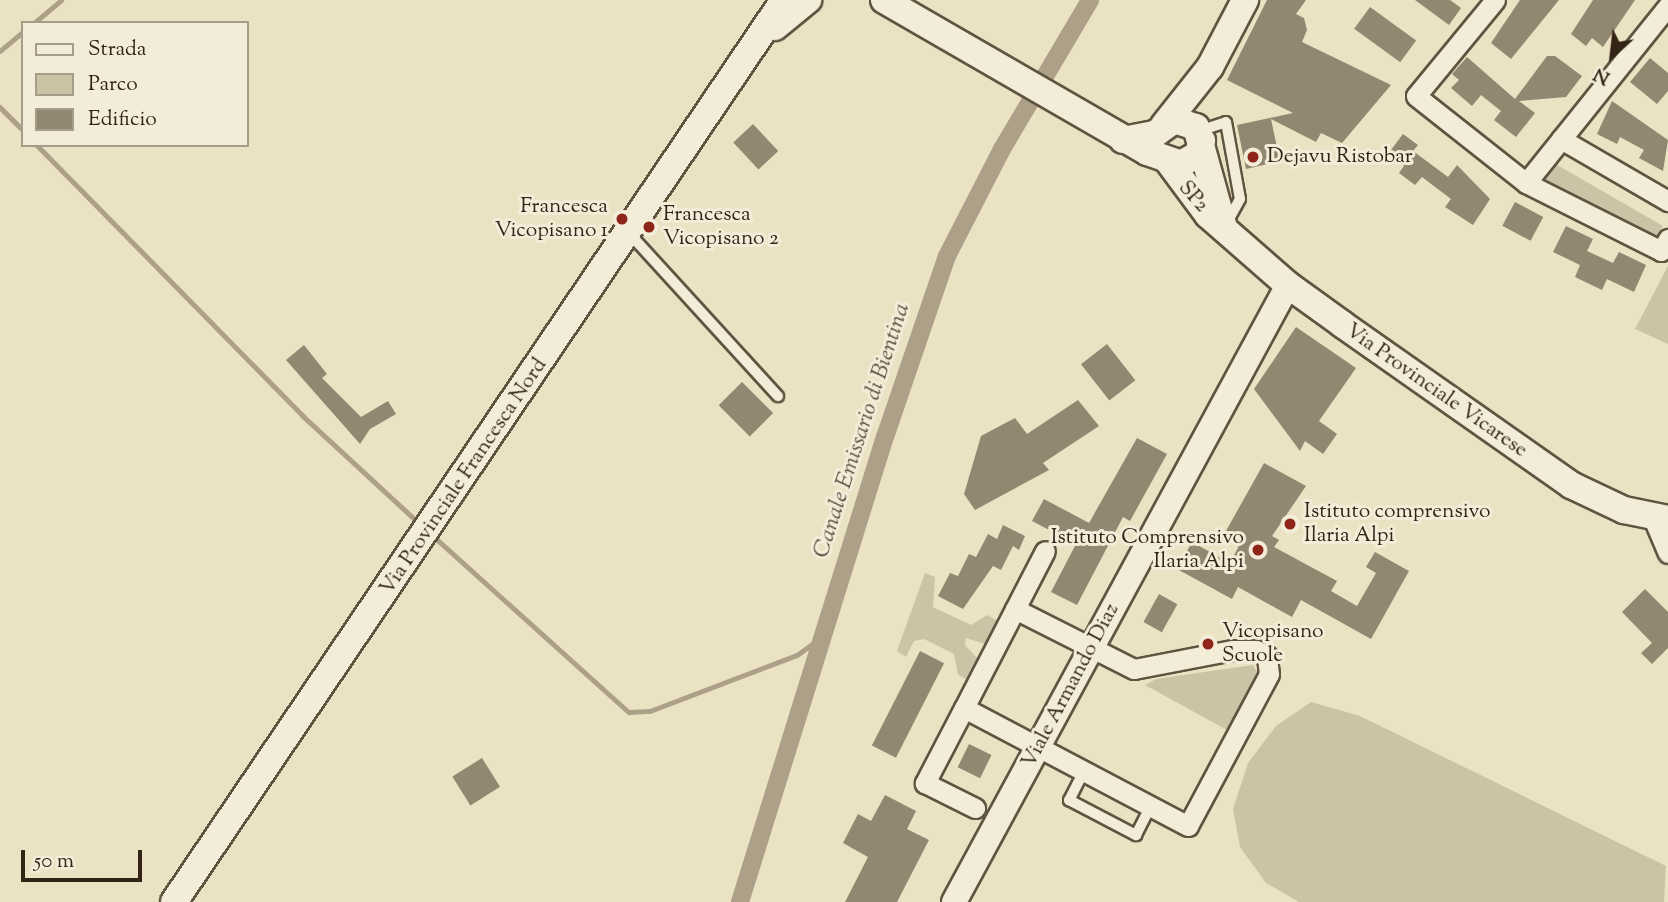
<!DOCTYPE html>
<html>
<head>
<meta charset="utf-8">
<style>
	body { margin:0 }
	#map { position:relative; width:1668px; height:902px; overflow:hidden; background:#ebe2c3; font-family:"Sorts Mill Goudy",serif }
	div>[style] { position:absolute }
	.green>* { inset:0; background:#ccc2a6 }
	.stream>* { height:4.5px; margin:-2.25px; padding:0 2.25px; transform-origin:2.25px; border-radius:2.25px; background:#aca188 }
	.canal>* { height:18px; margin:-9px; padding:0 9px; transform-origin:9px; border-radius:9px; background:#aca188 }
	.building>* { inset:0; background:#928770; transform-origin:0 0 }
	.roads { filter:drop-shadow(2px 0 #605441) drop-shadow(-2px 0 #605441) drop-shadow(0 2px #605441) drop-shadow(0 -2px #605441) }
	.service>* { height:10px; margin:-5px; padding:0 5px; transform-origin:5px; border-radius:5px; background:#f2ecd8 }
	.minor>* { height:19px; margin:-9.5px; padding:0 9.5px; transform-origin:9.5px; border-radius:9.5px; background:#f2ecd8 }
	.tertiary>* { height:24px; margin:-12px; padding:0 12px; transform-origin:12px; border-radius:12px; background:#f2ecd8 }
	.secondary>* { height:26px; margin:-13px; padding:0 13px; transform-origin:13px; border-radius:13px; background:#f2ecd8 }
	.dots>* { width:19px; height:19px; translate:-50% -50%; box-sizing:border-box; border:4px solid #f2ecd8; border-radius:50% }
	span { translate:-50% -50%; white-space:nowrap; text-align:center; line-height:1.15; -webkit-text-stroke:6px #f2ecd8; paint-order:stroke }
	.poi-label { font-size:21px; color:#322416 }
	.left { translate:0 -50%; text-align:left }
	.right { translate:-100% -50%; text-align:right }
	.street-label { font-size:21px; color:#322416 }
	.water-label { font-size:23px; color:#5d503e; font-style:italic }
	.legend { position:absolute; left:21px; top:21px; width:228px; height:126px; box-sizing:border-box; background:#f2ecd8; border:2px solid #a59c8a; margin:0; padding:9px 12px; list-style:none; font-size:21px; color:#322416 }
	.legend li { display:flex; align-items:center; gap:14px; height:35px }
	.legend b { width:35px; border:2px solid #a59c8a }
	.north { position:absolute; left:1577px; top:21px; width:70px; height:70px; -webkit-text-stroke:5px #f2ecd8; paint-order:stroke; rotate:207deg; font-size:19px; font-weight:700; line-height:28px; text-align:center; color:#322416 }
	.north::after { content:''; display:block; margin:auto; width:24px; height:32px; background:#322416; clip-path:polygon(50% 0,100% 100%,50% 72%,0 100%) }
	.scale { position:absolute; left:21px; top:850px; width:121px; height:32px; box-sizing:border-box; border:4px solid #322416; border-top:0; padding-left:9px; font-size:21px; line-height:24px; white-space:nowrap; color:#322416; -webkit-text-stroke:5px #f2ecd8; paint-order:stroke }
</style>
</head>
<body>
<div id="map">
	<div class="green">
		<div style="clip-path:polygon(1552px 162px,1663px 226px,1655px 238px,1539px 182px)"></div>
		<div style="clip-path:polygon(1668px 266px,1668px 344px,1635px 329px)"></div>
		<div style="clip-path:polygon(925px 573px,935px 577px,933px 607px,971px 625px,987px 615px,998px 621px,985px 644px,966px 638px,965px 645px,977px 658px,966px 679px,958px 675px,954px 654px,924px 639px,914px 641px,906px 657px,897px 651px)"></div>
		<div style="clip-path:polygon(1253px 665px,1257px 672px,1227px 730px,1145px 685px,1156px 679px)"></div>
		<div style="clip-path:polygon(1311px 702px,1360px 716px,1666px 866px,1664px 902px,1299px 902px,1266px 883px,1240px 847px,1233px 809px,1248px 763px,1276px 726px)"></div>
	</div>
	<div class="stream">
		<div style="left:34px;top:23px;width:35px;rotate:-40deg"></div>
		<div style="left:0;top:51px;width:30px;rotate:-40deg"></div>
		<div style="left:0;top:107px;width:33px;rotate:45deg"></div>
		<div style="left:37px;top:145px;width:380px;rotate:45.5deg"></div>
		<div style="left:303px;top:416px;width:159px;rotate:42.7deg"></div>
		<div style="left:431px;top:534px;width:266px;rotate:42deg"></div>
		<div style="left:629px;top:712px;width:21px;rotate:-3deg"></div>
		<div style="left:650px;top:711px;width:157px;rotate:-20.9deg"></div>
		<div style="left:797px;top:655px;width:36px;rotate:-36deg"></div>
	</div>
	<div class="canal">
		<div style="left:740px;top:902px;width:487px;rotate:-72.7deg"></div>
		<div style="left:885px;top:437px;width:191px;rotate:-71.1deg"></div>
		<div style="left:947px;top:256px;width:120px;rotate:-62.8deg"></div>
		<div style="left:1002px;top:149px;width:173px;rotate:-59.4deg"></div>
	</div>
	<div class="building">
		<div style="clip-path:polygon(1267px 0,1306px 0,1296px 14px,1304px 18px,1307px 30px,1302px 42px,1391px 85px,1342px 143px,1321px 133px,1316px 142px,1271px 119px,1280px 161px,1246px 169px,1237px 125px,1293px 113px,1227px 80px)"></div>
		<div style="clip-path:polygon(1415px 0,1450px 0,1461px 8px,1449px 25px)"></div>
		<div style="clip-path:polygon(1520px 0,1559px 0,1511px 59px,1491px 43px)"></div>
		<div style="clip-path:polygon(1593px 0,1635px 0,1603px 47px,1592px 38px,1586px 46px,1571px 34px)"></div>
		<div style="left:1370px;top:7px;width:57px;height:27px;rotate:36deg"></div>
		<div style="clip-path:polygon(1547px 56px,1555px 56px,1582px 76px,1566px 97px,1519px 101px,1535px 113px,1516px 137px,1494px 120px,1501px 111px,1481px 95px,1472px 106px,1451px 88px,1459px 80px,1452px 74px,1467px 57px,1515px 99px)"></div>
		<div style="clip-path:polygon(1650px 58px,1668px 73px,1668px 91px,1657px 104px,1630px 82px)"></div>
		<div style="clip-path:polygon(1612px 101px,1668px 140px,1663px 171px,1639px 158px,1644px 150px,1620px 137px,1617px 144px,1597px 134px)"></div>
		<div style="left:753px;top:124px;width:37px;height:27px;rotate:47deg"></div>
		<div style="clip-path:polygon(1403px 134px,1418px 145px,1413px 151px,1448px 177px,1457px 165px,1490px 199px,1473px 225px,1445px 207px,1451px 199px,1422px 177px,1415px 185px,1399px 173px,1404px 166px,1388px 154px)"></div>
		<div style="left:1515px;top:202px;width:32px;height:27px;rotate:28deg"></div>
		<div style="clip-path:polygon(1566px 226px,1593px 239px,1587px 251px,1613px 263px,1619px 252px,1646px 265px,1634px 292px,1607px 279px,1602px 290px,1575px 277px,1580px 265px,1553px 252px)"></div>
		<div style="clip-path:polygon(1296px 327px,1356px 368px,1319px 421px,1337px 434px,1323px 454px,1305px 441px,1300px 451px,1254px 389px)"></div>
		<div style="left:1107px;top:344px;width:46px;height:33px;rotate:52deg"></div>
		<div style="clip-path:polygon(304px 345px,327px 374px,322px 378px,361px 417px,388px 401px,396px 414px,370px 429px,360px 444px,286px 360px)"></div>
		<div style="left:742px;top:382px;width:44px;height:33px;rotate:45deg"></div>
		<div style="clip-path:polygon(1078px 400px,1099px 426px,1043px 463px,1049px 470px,975px 510px,964px 494px,981px 436px,1015px 418px,1027px 434px)"></div>
		<div style="clip-path:polygon(1137px 438px,1167px 454px,1130px 521px,1123px 517px,1077px 605px,1051px 592px,1076px 544px,1032px 521px,1044px 499px,1089px 523px)"></div>
		<div style="clip-path:polygon(1264px 463px,1306px 486px,1272px 536px,1279px 540px,1274px 547px,1337px 581px,1331px 591px,1357px 606px,1376px 573px,1366px 567px,1375px 552px,1409px 571px,1371px 639px,1301px 600px,1292px 617px,1238px 587px,1232px 599px,1177px 569px,1192px 542px,1230px 563px,1242px 540px,1226px 531px)"></div>
		<div style="clip-path:polygon(1003px 525px,1025px 536px,1019px 550px,1013px 546px,1001px 570px,993px 566px,963px 609px,938px 596px,950px 573px,958px 576px,969px 554px,976px 557px,988px 534px,997px 539px)"></div>
		<div style="clip-path:polygon(1645px 589px,1668px 612px,1668px 648px,1652px 664px,1641px 653px,1652px 643px,1622px 612px)"></div>
		<div style="left:1159px;top:594px;width:21px;height:32px;rotate:29deg"></div>
		<div style="left:920px;top:651px;width:27px;height:106px;rotate:27deg"></div>
		<div style="left:969px;top:744px;width:25px;height:26px;rotate:26deg"></div>
		<div style="left:482px;top:758px;width:34px;height:35px;rotate:58deg"></div>
		<div style="clip-path:polygon(885px 795px,916px 811px,907px 829px,929px 840px,897px 902px,845px 902px,868px 857px,843px 843px,858px 814px,871px 821px)"></div>
	</div>
	<div class="roads">
		<div class="service">
			<div style="left:1199px;top:131px;width:28px;rotate:-18deg"></div>
			<div style="left:1226px;top:122px;width:78px;rotate:79.7deg"></div>
			<div style="left:1240px;top:199px;width:26px;rotate:119deg"></div>
			<div style="left:629px;top:233px;width:221px;rotate:47.6deg"></div>
			<div style="left:1084px;top:771px;width:33px;rotate:117deg"></div>
			<div style="left:1069px;top:800px;width:76px;rotate:27.6deg"></div>
			<div style="left:1136px;top:835px;width:33px;rotate:-63deg"></div>
		</div>
		<div class="minor">
			<div style="left:1495px;top:0;width:124px;rotate:129.5deg"></div>
			<div style="left:1416px;top:96px;width:140px;rotate:38.3deg"></div>
			<div style="left:1526px;top:183px;width:151px;rotate:26.7deg"></div>
			<div style="left:1661px;top:251px;width:14px;rotate:-60deg"></div>
			<div style="left:1561px;top:139px;width:124px;rotate:30.1deg"></div>
			<div style="left:1526px;top:183px;width:227px;rotate:-51.3deg"></div>
			<div style="left:1653px;top:518px;width:38px;rotate:67deg"></div>
			<div style="left:1015px;top:609px;width:133px;rotate:26.8deg"></div>
			<div style="left:1134px;top:669px;width:101px;rotate:-10.9deg"></div>
			<div style="left:1233px;top:650px;width:23px"></div>
			<div style="left:1256px;top:650px;width:13px;rotate:29deg"></div>
			<div style="left:1267px;top:656px;width:18px;rotate:84deg"></div>
			<div style="left:1269px;top:674px;width:172px;rotate:118.1deg"></div>
			<div style="left:1188px;top:826px;width:253px;rotate:-152.2deg"></div>
			<div style="left:964px;top:708px;width:111px;rotate:-62.7deg"></div>
			<div style="left:1015px;top:609px;width:65px;rotate:-62.7deg"></div>
			<div style="left:964px;top:708px;width:85px;rotate:117.5deg"></div>
			<div style="left:925px;top:783px;width:56px;rotate:26.6deg"></div>
		</div>
		<div class="tertiary">
			<div style="left:954px;top:902px;width:702px;rotate:-61.57deg"></div>
		</div>
		<div class="secondary">
			<div style="left:884px;top:0;width:304px;rotate:30deg"></div>
			<div style="left:1147px;top:152px;width:36px;rotate:19deg"></div>
			<div style="left:1181px;top:164px;width:20px;rotate:-30deg"></div>
			<div style="left:1198px;top:154px;width:14px;rotate:-73deg"></div>
			<div style="left:775px;top:27px;width:43px;rotate:-39.3deg"></div>
			<div style="left:1164px;top:125px;width:74px;rotate:-51.6deg"></div>
			<div style="left:1210px;top:67px;width:76px;rotate:-62.4deg"></div>
			<div style="left:1123px;top:140px;width:33px;rotate:-11deg"></div>
			<div style="left:1155px;top:134px;width:24px;rotate:-36deg"></div>
			<div style="left:1174px;top:120px;width:23px;rotate:18deg"></div>
			<div style="left:1196px;top:127px;width:105px;rotate:74.5deg"></div>
			<div style="left:1168px;top:161px;width:67px;rotate:53.5deg"></div>
			<div style="left:1208px;top:215px;width:106px;rotate:41.2deg"></div>
			<div style="left:1288px;top:285px;width:67px;rotate:35.8deg"></div>
			<div style="left:1342px;top:324px;width:280px;rotate:35.1deg"></div>
			<div style="left:1571px;top:485px;width:59px;rotate:25.3deg"></div>
			<div style="left:1624px;top:510px;width:45px;rotate:11.6deg"></div>
			<div style="left:174px;top:902px;width:1089px;rotate:-55.93deg"></div>
		</div>
	</div>
	<div class="dots">
		<div style="left:1253px;top:157px;background:#8f2418"></div>
		<div style="left:622px;top:219px;background:#8f2418"></div>
		<div style="left:649px;top:227px;background:#8f2418"></div>
		<div style="left:1290px;top:524px;background:#8f2418"></div>
		<div style="left:1258px;top:550px;background:#8f2418"></div>
		<div style="left:1208px;top:644px;background:#8f2418"></div>
	</div>
	<div class="poi-label">
		<span class="left" style="left:1267px;top:157px">Dejavu Ristobar</span>
		<span class="right" style="left:608px;top:219px">Francesca<br>Vicopisano 1</span>
		<span class="left" style="left:663px;top:227px">Francesca<br>Vicopisano 2</span>
		<span class="left" style="left:1304px;top:524px">Istituto comprensivo<br>Ilaria Alpi</span>
		<span class="right" style="left:1244px;top:550px">Istituto Comprensivo<br>Ilaria Alpi</span>
		<span class="left" style="left:1222px;top:644px">Vicopisano<br>Scuole</span>
	</div>
	<div class="street-label">
		<span style="left:1193px;top:197px;rotate:49deg">SP2</span>
		<span style="left:1436px;top:391px;rotate:35deg">Via Provinciale Vicarese</span>
		<span style="left:464px;top:477px;rotate:-56deg">Via Provinciale Francesca Nord</span>
		<span style="left:1071px;top:686px;rotate:-62deg">Viale Armando Diaz</span>
	</div>
	<div class="water-label">
		<span style="left:863px;top:431px;rotate:-72deg">Canale Emissario di Bientina</span>
	</div>
	<ul class="legend">
	<li><b style="height:9px;background:#f2ecd8"></b>Strada</li>
	<li><b style="height:19px;background:#ccc2a6"></b>Parco</li>
	<li><b style="height:19px;background:#928770"></b>Edificio</li>
	</ul>
	<div class="north">N</div>
	<div class="scale">50 m</div>
</div>
</body>
</html>
